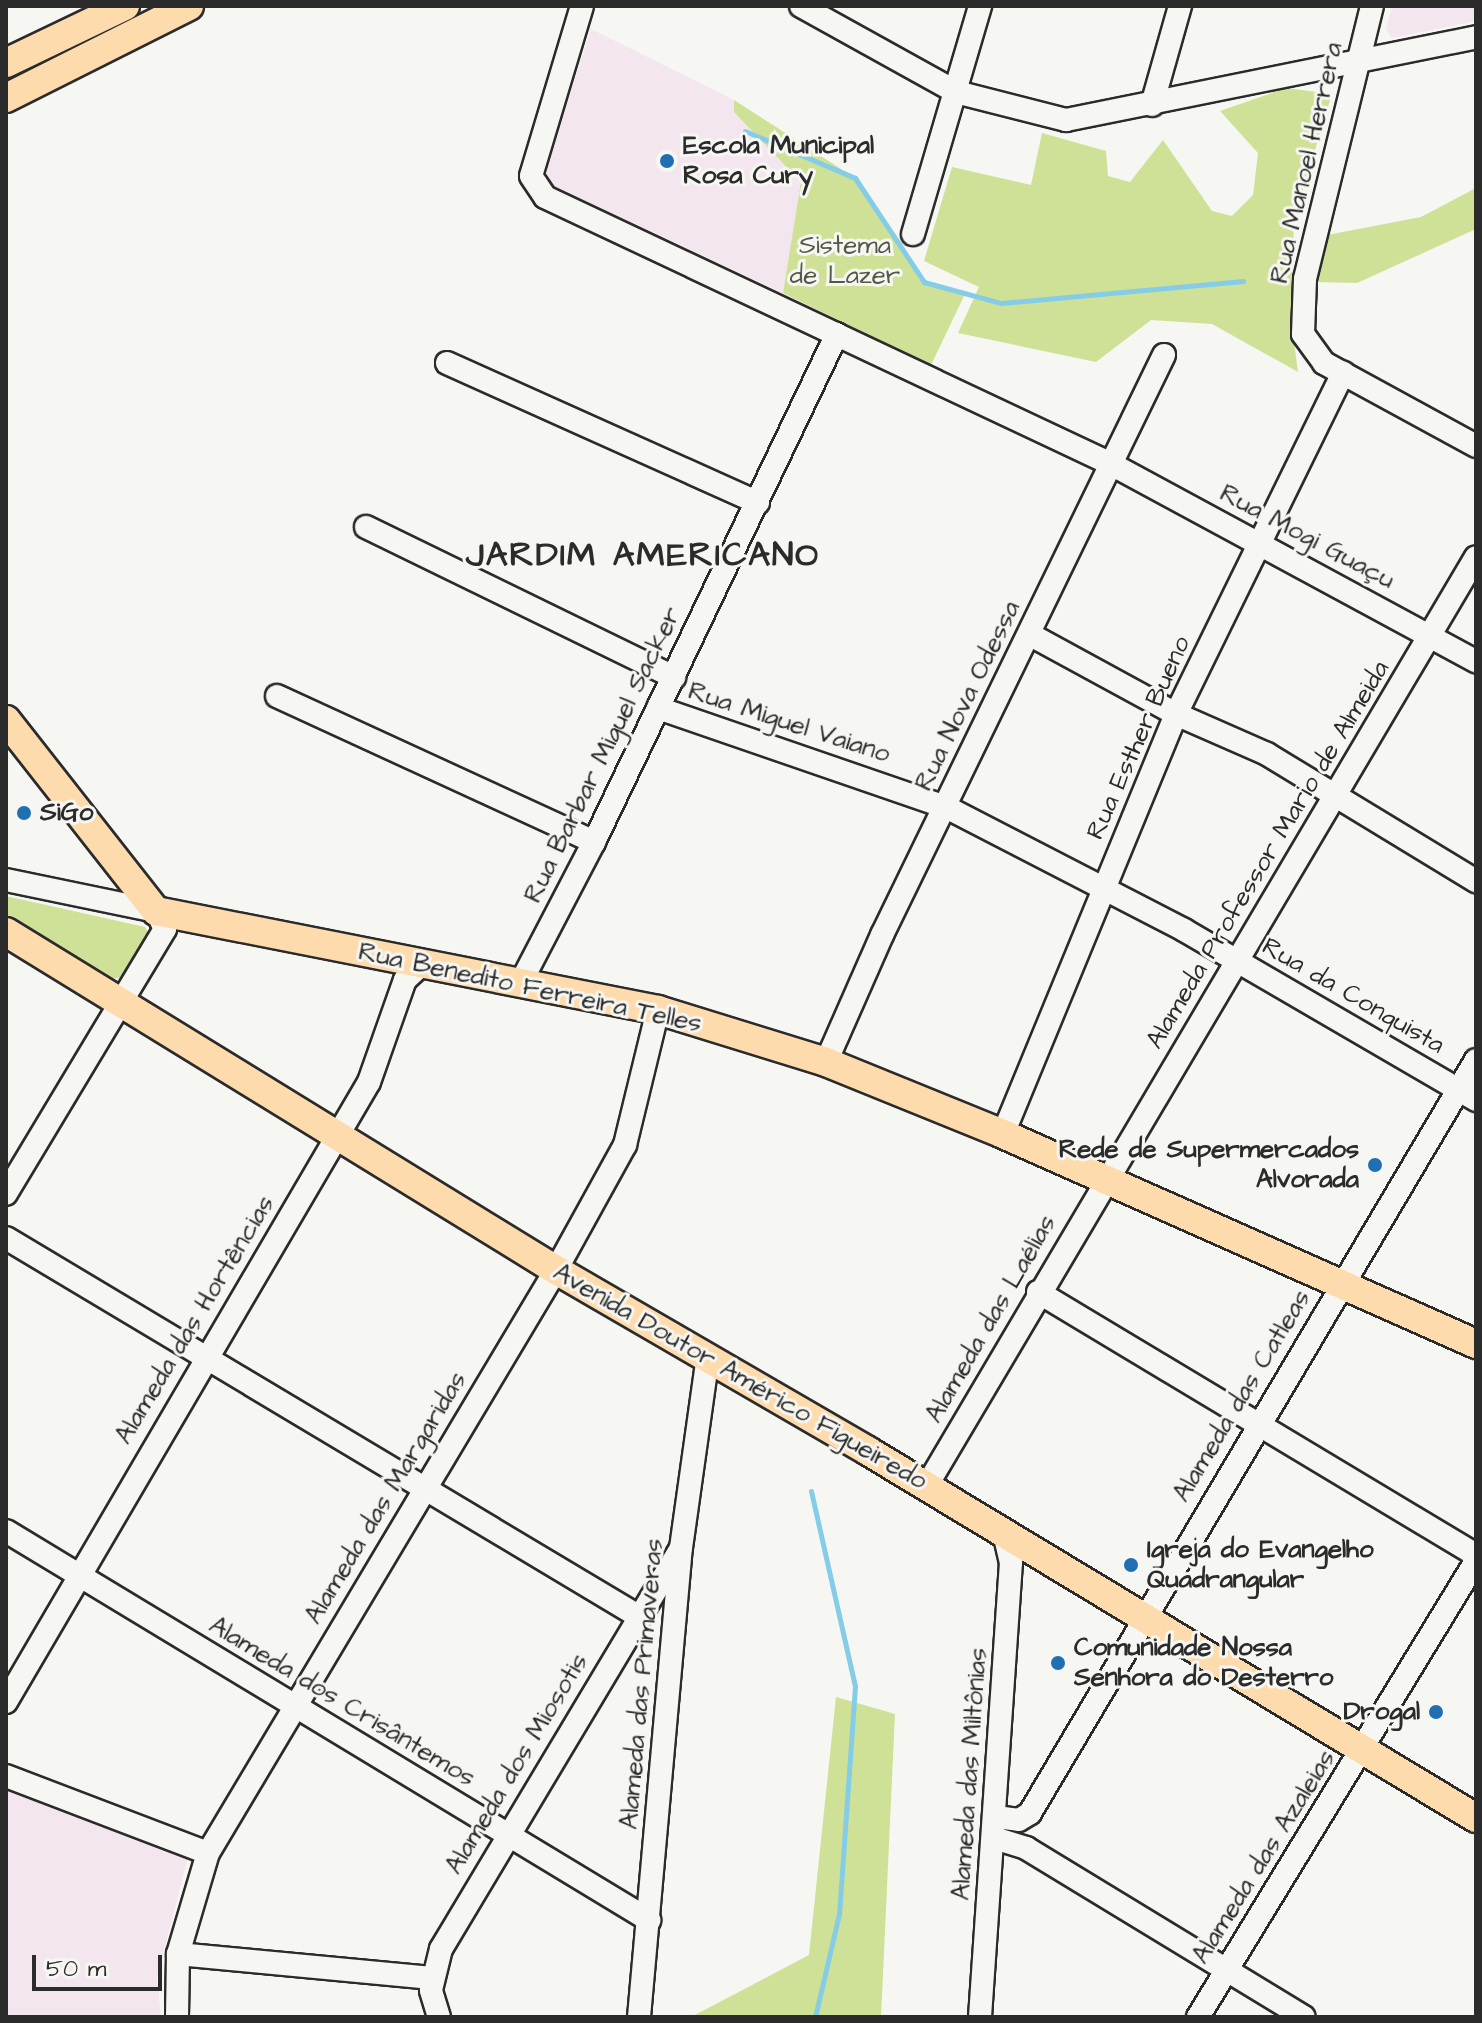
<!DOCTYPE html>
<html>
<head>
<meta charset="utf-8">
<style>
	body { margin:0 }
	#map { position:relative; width:1482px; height:2023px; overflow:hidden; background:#f6f6f2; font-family:"Architects Daughter",sans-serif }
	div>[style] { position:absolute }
	.built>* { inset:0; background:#f4e6ef }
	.green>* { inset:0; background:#cfe196 }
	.stream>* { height:5px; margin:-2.5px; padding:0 2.5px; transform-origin:2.5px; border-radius:2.5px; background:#85cde6 }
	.roads { filter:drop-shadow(2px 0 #2b2b2b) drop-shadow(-2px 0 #2b2b2b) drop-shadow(0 2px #2b2b2b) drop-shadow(0 -2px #2b2b2b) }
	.minor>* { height:22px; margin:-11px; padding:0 11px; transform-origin:11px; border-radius:11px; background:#f6f6f2 }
	.major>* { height:28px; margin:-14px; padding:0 14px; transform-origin:14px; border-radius:14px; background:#fedbac }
	.dots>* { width:22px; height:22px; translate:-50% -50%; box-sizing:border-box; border:4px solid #f6f6f2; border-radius:50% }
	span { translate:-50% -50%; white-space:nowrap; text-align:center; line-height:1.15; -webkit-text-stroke:6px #f6f6f2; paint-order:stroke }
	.poi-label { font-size:26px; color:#2b2b2b; font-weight:700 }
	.left { translate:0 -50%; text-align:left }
	.right { translate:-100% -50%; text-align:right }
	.street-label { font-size:26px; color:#2b2b2b }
	.park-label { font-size:26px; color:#545846 }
	.district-label { font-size:34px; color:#2b2b2b; font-weight:700; letter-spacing:2px }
	.frame { position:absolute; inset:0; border:8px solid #2b2b2b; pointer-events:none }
	.scale { position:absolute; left:32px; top:1955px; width:130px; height:36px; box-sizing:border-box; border:4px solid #2b2b2b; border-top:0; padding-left:10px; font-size:24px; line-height:28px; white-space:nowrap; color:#2b2b2b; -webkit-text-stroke:6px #f6f6f2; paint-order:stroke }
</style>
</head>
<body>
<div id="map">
	<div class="built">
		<div style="clip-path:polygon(1392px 6px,1476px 6px,1476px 21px,1392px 38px,1386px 29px)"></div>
		<div style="clip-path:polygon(591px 29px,734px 100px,802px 182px,783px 293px,552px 185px,546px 170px)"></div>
		<div style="clip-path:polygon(6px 1789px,188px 1857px,157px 1978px,161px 2017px,6px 2017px)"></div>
	</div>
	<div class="green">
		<div style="clip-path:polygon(1286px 88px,1332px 94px,1294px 219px,1291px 319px,1298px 372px,1212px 324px,1151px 320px,1096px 362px,958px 333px,979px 287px,924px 261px,952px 167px,1031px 185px,1042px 133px,1106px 151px,1108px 176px,1130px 182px,1163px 140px,1212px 211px,1232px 216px,1253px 195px,1258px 153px,1220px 111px)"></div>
		<div style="clip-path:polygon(734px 100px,855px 178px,924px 282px,965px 294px,931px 365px,783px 293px,801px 182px,734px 112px)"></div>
		<div style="clip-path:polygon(1476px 188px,1476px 229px,1357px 283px,1315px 282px,1327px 235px,1421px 217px)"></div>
		<div style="clip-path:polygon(6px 896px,145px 927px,151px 938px,127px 977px,109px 979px,6px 916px)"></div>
		<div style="clip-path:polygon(836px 1697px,895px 1714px,881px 2017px,691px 2017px,809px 1955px)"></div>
	</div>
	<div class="stream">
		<div style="left:745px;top:131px;width:120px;rotate:23.1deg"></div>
		<div style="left:855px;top:178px;width:125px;rotate:56.4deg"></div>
		<div style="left:924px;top:282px;width:80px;rotate:15.3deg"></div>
		<div style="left:1001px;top:303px;width:243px;rotate:-5.2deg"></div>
		<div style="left:811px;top:1491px;width:200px;rotate:77.3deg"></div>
		<div style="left:855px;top:1686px;width:229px;rotate:94deg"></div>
		<div style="left:839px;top:1914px;width:106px;rotate:103.1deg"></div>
	</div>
	<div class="roads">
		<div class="minor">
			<div style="left:582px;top:6px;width:177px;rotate:106.7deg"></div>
			<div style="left:531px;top:176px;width:25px;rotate:56deg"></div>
			<div style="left:545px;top:197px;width:626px;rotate:25.25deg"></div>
			<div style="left:1111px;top:464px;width:415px;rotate:28.4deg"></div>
			<div style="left:801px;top:6px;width:177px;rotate:29deg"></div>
			<div style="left:956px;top:92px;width:114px;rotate:14.3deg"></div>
			<div style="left:1066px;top:120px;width:418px;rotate:-11.4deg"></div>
			<div style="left:1372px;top:6px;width:281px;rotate:103.8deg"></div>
			<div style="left:1305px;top:279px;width:55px;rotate:92.1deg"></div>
			<div style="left:1303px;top:334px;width:36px;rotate:54deg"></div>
			<div style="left:1324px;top:363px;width:173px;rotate:28.6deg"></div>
			<div style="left:1152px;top:105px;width:103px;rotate:-74.2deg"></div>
			<div style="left:913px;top:234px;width:238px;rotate:-73.6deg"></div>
			<div style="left:447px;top:363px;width:341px;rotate:24.2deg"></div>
			<div style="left:366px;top:527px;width:343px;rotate:26deg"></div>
			<div style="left:1029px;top:634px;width:167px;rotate:28.6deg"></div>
			<div style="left:1176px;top:714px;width:99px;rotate:23.7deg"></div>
			<div style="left:1267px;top:754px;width:245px;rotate:31.3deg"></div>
			<div style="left:277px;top:696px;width:349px;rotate:24.7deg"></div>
			<div style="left:658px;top:708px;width:305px;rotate:19deg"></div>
			<div style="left:946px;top:807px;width:268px;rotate:27.3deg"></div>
			<div style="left:1184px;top:930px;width:338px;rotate:30.2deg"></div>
			<div style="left:6px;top:880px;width:153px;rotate:11.7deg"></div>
			<div style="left:156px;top:911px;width:20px;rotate:63deg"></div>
			<div style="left:165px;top:929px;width:309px;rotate:121deg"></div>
			<div style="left:521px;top:982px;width:158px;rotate:-62.5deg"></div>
			<div style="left:594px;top:842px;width:563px;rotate:-64.44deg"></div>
			<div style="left:826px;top:1062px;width:139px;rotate:-66.2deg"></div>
			<div style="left:882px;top:935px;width:645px;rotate:-64.07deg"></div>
			<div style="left:1003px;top:1134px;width:454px;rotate:-67.6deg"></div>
			<div style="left:1176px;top:714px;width:380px;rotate:-63.9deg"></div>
			<div style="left:6px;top:1238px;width:736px;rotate:30.88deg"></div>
			<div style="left:1038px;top:1292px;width:511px;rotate:30.98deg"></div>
			<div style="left:926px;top:1487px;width:1080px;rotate:-59.4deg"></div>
			<div style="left:6px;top:1531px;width:752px;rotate:31.17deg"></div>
			<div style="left:6px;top:1702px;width:718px;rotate:-59.65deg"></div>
			<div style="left:369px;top:1082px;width:108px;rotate:-70.6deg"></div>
			<div style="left:405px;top:980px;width:22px;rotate:-43deg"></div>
			<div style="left:6px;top:1776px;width:216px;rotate:20.9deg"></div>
			<div style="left:996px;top:1817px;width:23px;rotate:7deg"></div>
			<div style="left:1019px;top:1820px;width:13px;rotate:-32deg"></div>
			<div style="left:1030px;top:1813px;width:875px;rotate:-59.36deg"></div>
			<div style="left:994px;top:1838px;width:34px;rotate:17deg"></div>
			<div style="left:1026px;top:1848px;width:325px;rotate:31.3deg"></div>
			<div style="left:178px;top:1954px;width:255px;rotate:5.4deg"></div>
			<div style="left:177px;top:2017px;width:63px;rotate:-89.1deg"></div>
			<div style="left:178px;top:1954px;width:105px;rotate:-73.5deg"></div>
			<div style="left:208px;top:1853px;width:679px;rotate:-59.17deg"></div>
			<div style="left:556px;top:1270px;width:143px;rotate:-61.1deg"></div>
			<div style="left:625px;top:1145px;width:139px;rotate:-76.3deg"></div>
			<div style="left:439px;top:2017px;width:28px;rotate:-107deg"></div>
			<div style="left:431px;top:1990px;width:42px;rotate:-76.3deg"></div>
			<div style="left:441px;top:1949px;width:464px;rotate:-59.1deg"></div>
			<div style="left:639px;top:2017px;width:471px;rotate:-84.9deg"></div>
			<div style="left:681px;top:1548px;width:194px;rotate:-82deg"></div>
			<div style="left:980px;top:2017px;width:455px;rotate:-86.1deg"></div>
			<div style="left:1011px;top:1563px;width:28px;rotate:-103deg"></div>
			<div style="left:1198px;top:2017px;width:534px;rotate:-58.63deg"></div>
		</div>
		<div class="major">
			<div style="left:6px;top:63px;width:132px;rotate:-25.6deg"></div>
			<div style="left:6px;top:98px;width:205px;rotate:-26.7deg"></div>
			<div style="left:6px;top:720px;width:243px;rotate:51.9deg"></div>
			<div style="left:156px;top:911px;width:512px;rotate:11.16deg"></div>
			<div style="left:658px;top:1010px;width:176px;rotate:17.2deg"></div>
			<div style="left:826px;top:1062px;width:191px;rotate:22.1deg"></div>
			<div style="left:1003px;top:1134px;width:518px;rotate:23.94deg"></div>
			<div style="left:6px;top:932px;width:646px;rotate:31.57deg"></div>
			<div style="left:556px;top:1270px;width:361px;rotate:30.1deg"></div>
			<div style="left:868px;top:1451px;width:710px;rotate:31.12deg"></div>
		</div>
	</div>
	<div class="dots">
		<div style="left:667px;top:161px;background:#1f6fb2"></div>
		<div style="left:24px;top:813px;background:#1f6fb2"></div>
		<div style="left:1375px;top:1165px;background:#1f6fb2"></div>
		<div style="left:1131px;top:1565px;background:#1f6fb2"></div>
		<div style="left:1058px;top:1663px;background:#1f6fb2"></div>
		<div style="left:1436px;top:1712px;background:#1f6fb2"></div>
	</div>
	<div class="poi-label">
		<span class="left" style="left:683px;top:161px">Escola Municipal<br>Rosa Cury</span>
		<span class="left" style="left:40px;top:813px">SiGo</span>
		<span class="right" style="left:1359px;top:1165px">Rede de Supermercados<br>Alvorada</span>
		<span class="left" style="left:1147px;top:1565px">Igreja do Evangelho<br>Quadrangular</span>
		<span class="left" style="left:1074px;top:1663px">Comunidade Nossa<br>Senhora do Desterro</span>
		<span class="right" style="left:1420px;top:1712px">Drogal</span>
	</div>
	<div class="street-label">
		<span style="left:1307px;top:163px;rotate:-77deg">Rua Manoel Herrera</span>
		<span style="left:1307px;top:537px;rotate:28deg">Rua Mogi Guaçu</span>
		<span style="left:968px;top:696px;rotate:-64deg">Rua Nova Odessa</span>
		<span style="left:789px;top:723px;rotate:18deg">Rua Miguel Vaiano</span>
		<span style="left:1139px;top:738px;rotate:-66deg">Rua Esther Bueno</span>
		<span style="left:603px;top:755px;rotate:-64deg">Rua Barbar Miguel Sacker</span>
		<span style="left:1268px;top:855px;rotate:-59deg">Alameda Professor Mario de Almeida</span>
		<span style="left:530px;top:988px;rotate:12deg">Rua Benedito Ferreira Telles</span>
		<span style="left:1353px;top:996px;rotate:30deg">Rua da Conquista</span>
		<span style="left:991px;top:1319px;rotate:-60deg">Alameda das Laélias</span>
		<span style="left:195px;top:1320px;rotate:-59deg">Alameda das Hortências</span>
		<span style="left:740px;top:1377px;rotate:30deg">Avenida Doutor Américo Figueiredo</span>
		<span style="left:1242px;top:1396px;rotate:-59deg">Alameda das Catleas</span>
		<span style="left:386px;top:1498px;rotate:-59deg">Alameda das Margaridas</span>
		<span style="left:642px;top:1684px;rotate:-85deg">Alameda das Primaveras</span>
		<span style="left:342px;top:1702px;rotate:31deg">Alameda dos Crisântemos</span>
		<span style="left:517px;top:1764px;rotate:-59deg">Alameda dos Miosotis</span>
		<span style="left:970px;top:1774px;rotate:-86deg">Alameda das Miltônias</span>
		<span style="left:1264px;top:1857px;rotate:-58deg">Alameda das Azaleias</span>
	</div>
	<div class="park-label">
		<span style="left:845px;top:261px">Sistema<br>de Lazer</span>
	</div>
	<div class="district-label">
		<span style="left:643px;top:556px">JARDIM AMERICANO</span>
	</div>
	<div class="frame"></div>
	<div class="scale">50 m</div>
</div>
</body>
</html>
